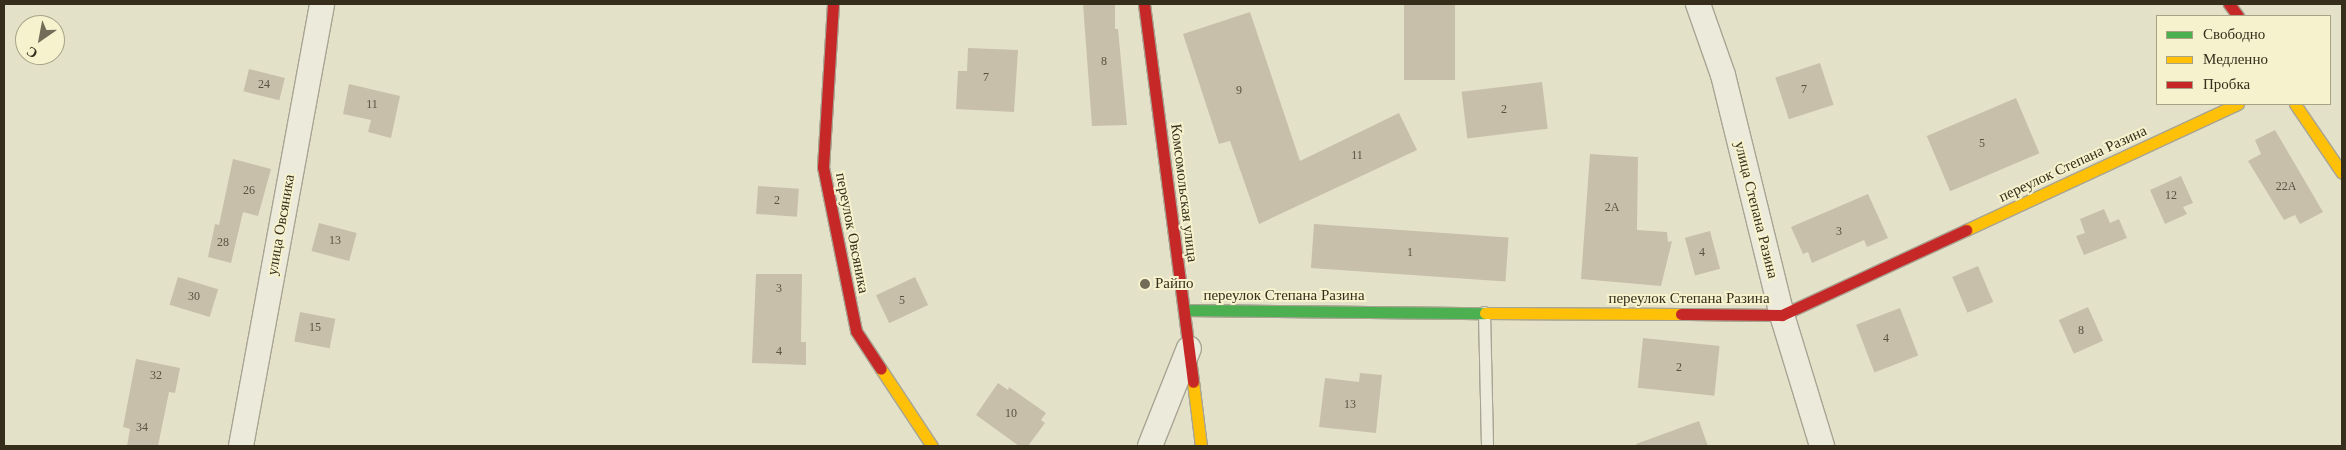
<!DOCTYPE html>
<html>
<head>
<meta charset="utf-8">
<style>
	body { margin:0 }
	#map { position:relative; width:2346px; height:450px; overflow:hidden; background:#e4e1c9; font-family:"Times New Roman",serif }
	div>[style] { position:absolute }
	.building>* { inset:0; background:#c7bfaa; transform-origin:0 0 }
	.roads { filter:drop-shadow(1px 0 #a8a493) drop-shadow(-1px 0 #a8a493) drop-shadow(0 1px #a8a493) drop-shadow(0 -1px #a8a493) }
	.lane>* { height:11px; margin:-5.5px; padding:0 5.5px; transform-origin:5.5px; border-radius:5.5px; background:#ebeadb }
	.street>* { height:24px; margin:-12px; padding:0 12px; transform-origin:12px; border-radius:12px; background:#ebeadb }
	.fast>* { height:11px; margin:-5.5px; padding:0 5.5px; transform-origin:5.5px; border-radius:5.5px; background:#4caf50 }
	.slow>* { height:11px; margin:-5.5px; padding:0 5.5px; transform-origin:5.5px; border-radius:5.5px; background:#ffc107 }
	.jam>* { height:11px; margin:-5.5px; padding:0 5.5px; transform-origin:5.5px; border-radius:5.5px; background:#c62828 }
	.dots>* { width:14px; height:14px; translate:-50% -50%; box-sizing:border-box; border:2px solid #f6f2ce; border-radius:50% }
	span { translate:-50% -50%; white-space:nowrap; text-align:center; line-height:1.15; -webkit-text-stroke:4px #f6f2ce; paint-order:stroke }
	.number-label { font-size:12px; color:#5a523f }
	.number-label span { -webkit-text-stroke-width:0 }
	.street-label { font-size:15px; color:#362d1b }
	.poi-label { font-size:15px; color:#362d1b }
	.left { translate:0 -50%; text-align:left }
	.frame { position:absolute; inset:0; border:5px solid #362d1b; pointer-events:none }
	.legend { position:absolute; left:2156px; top:15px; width:175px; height:90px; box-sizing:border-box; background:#f6f2ce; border:1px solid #a9a386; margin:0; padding:6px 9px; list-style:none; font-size:15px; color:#362d1b }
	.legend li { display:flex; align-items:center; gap:10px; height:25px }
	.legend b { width:25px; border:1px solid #a9a386 }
	.north { position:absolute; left:15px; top:15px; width:50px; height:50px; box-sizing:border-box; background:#f6f2ce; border:1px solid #a9a386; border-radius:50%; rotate:213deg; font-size:14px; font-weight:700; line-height:20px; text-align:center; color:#362d1b }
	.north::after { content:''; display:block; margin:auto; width:18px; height:22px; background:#736c58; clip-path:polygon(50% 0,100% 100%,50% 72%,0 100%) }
</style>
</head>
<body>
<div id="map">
	<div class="building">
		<div style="clip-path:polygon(1083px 4px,1115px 4px,1115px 29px,1118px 29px,1127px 125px,1092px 126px)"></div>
		<div style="left:1404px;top:4px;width:51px;height:76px"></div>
		<div style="clip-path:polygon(1250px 12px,1300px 161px,1399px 113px,1417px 150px,1259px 224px,1230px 141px,1219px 144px,1183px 34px)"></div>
		<div style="clip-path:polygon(968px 48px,1018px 50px,1014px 112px,956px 109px,958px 71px,967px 71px)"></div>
		<div style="left:1820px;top:63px;width:44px;height:47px;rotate:72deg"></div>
		<div style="left:249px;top:69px;width:37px;height:23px;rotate:14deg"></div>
		<div style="left:1542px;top:82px;width:47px;height:81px;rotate:83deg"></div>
		<div style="clip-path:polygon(349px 84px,400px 96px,391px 138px,368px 132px,371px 120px,343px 114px)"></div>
		<div style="left:2016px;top:98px;width:60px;height:97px;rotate:67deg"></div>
		<div style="clip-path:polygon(2275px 130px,2323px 212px,2300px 224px,2295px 215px,2284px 220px,2248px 161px,2261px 154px,2255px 140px)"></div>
		<div style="clip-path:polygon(1590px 154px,1638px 157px,1637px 230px,1667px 232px,1668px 242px,1672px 241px,1661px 286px,1581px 279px)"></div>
		<div style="clip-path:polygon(233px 159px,271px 169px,258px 216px,243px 212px,231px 263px,208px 257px,215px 224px,219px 225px)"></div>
		<div style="clip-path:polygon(2181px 176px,2193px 203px,2183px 207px,2187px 214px,2165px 224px,2150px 190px)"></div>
		<div style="left:758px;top:186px;width:41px;height:28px;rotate:4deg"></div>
		<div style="clip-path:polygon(1868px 194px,1888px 238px,1867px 247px,1864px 240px,1812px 263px,1808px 252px,1803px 254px,1791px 227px)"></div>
		<div style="clip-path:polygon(2104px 209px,2110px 223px,2119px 219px,2127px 238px,2084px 255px,2076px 236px,2085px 233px,2080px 219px)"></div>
		<div style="left:319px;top:223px;width:39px;height:29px;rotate:15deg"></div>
		<div style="left:1314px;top:224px;width:195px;height:44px;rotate:4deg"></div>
		<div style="left:1710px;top:231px;width:39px;height:26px;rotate:75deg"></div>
		<div style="left:1978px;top:266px;width:39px;height:28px;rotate:67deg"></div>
		<div style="clip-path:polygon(756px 274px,802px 274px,801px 342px,806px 342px,806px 365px,752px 363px)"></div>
		<div style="left:178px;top:277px;width:42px;height:29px;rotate:17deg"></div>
		<div style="left:915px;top:277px;width:31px;height:43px;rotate:65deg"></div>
		<div style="left:2088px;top:307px;width:37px;height:32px;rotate:66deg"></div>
		<div style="left:1900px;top:308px;width:51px;height:47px;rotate:69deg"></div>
		<div style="left:300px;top:312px;width:36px;height:30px;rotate:11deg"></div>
		<div style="left:1643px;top:338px;width:77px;height:50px;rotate:6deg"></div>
		<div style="clip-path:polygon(136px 359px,180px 368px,175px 393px,169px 392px,158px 446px,127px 446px,130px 429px,123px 427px)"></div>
		<div style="clip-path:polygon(1360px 373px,1382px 375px,1376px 433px,1319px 427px,1325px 378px,1359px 382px)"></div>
		<div style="clip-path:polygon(998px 383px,1008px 390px,1009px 387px,1046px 413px,1041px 420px,1045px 423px,1028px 446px,1019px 446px,976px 415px)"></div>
		<div style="clip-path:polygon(1699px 421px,1708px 446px,1637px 446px,1636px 444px)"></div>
	</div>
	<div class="roads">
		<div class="lane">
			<div style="left:1484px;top:312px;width:134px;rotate:88.7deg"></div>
		</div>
		<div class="street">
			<div style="left:1698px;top:4px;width:75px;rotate:70.6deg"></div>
			<div style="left:1723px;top:75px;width:247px;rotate:76.2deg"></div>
			<div style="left:1782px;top:315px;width:137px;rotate:73deg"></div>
			<div style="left:241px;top:446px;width:449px;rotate:-79.6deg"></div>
			<div style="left:1150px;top:446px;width:105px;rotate:-68.3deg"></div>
		</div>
		<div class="fast">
			<div style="left:1184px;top:310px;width:301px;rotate:0.6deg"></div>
		</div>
		<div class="slow">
			<div style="left:2295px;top:104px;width:83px;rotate:55.7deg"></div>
			<div style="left:1966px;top:230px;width:300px;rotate:-24.9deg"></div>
			<div style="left:1485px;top:313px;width:196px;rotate:0.3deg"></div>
			<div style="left:881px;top:369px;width:92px;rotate:56.5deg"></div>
			<div style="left:1193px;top:382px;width:64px;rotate:82.9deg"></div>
		</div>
		<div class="jam">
			<div style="left:833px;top:4px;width:163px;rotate:93.5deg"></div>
			<div style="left:823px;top:167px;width:167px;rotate:78.6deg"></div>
			<div style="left:856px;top:331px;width:45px;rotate:56.7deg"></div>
			<div style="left:1144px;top:4px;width:381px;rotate:82.6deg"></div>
			<div style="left:2229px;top:4px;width:15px;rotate:53deg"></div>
			<div style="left:1681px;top:314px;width:101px;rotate:0.6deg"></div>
			<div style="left:1782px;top:315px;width:203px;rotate:-24.8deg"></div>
		</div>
	</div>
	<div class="dots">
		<div style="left:1145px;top:284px;background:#736c58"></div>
	</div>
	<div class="number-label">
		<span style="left:1104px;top:62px">8</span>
		<span style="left:986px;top:78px">7</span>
		<span style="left:264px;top:85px">24</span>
		<span style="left:1804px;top:90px">7</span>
		<span style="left:1239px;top:91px">9</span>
		<span style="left:372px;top:105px">11</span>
		<span style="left:1504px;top:110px">2</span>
		<span style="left:1982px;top:144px">5</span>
		<span style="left:1357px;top:156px">11</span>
		<span style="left:2286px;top:187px">22А</span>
		<span style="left:249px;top:191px">26</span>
		<span style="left:2171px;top:196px">12</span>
		<span style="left:777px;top:201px">2</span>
		<span style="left:1612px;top:208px">2А</span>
		<span style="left:1839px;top:232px">3</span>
		<span style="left:335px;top:241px">13</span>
		<span style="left:223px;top:243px">28</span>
		<span style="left:1410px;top:253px">1</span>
		<span style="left:1702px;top:253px">4</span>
		<span style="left:779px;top:289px">3</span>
		<span style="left:194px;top:297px">30</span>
		<span style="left:902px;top:301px">5</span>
		<span style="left:315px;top:328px">15</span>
		<span style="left:2081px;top:331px">8</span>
		<span style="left:1886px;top:339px">4</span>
		<span style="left:779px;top:352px">4</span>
		<span style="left:1679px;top:368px">2</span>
		<span style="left:156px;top:376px">32</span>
		<span style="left:1350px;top:405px">13</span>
		<span style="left:1011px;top:414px">10</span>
		<span style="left:142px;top:428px">34</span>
	</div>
	<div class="street-label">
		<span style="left:2073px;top:164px;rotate:-25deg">переулок Степана Разина</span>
		<span style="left:1184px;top:193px;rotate:83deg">Комсомольская улица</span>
		<span style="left:1756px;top:210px;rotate:76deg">улица Степана Разина</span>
		<span style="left:281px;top:225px;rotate:-80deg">улица Овсяника</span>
		<span style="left:852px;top:233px;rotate:79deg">переулок Овсяника</span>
		<span style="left:1284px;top:296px">переулок Степана Разина</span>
		<span style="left:1689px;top:299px">переулок Степана Разина</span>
	</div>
	<div class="poi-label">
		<span class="left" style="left:1155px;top:284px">Райпо</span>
	</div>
	<div class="frame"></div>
	<ul class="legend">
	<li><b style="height:6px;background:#4caf50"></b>Свободно</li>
	<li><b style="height:6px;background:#ffc107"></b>Медленно</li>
	<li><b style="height:6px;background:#c62828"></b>Пробка</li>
	</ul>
	<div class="north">С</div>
</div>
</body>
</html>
